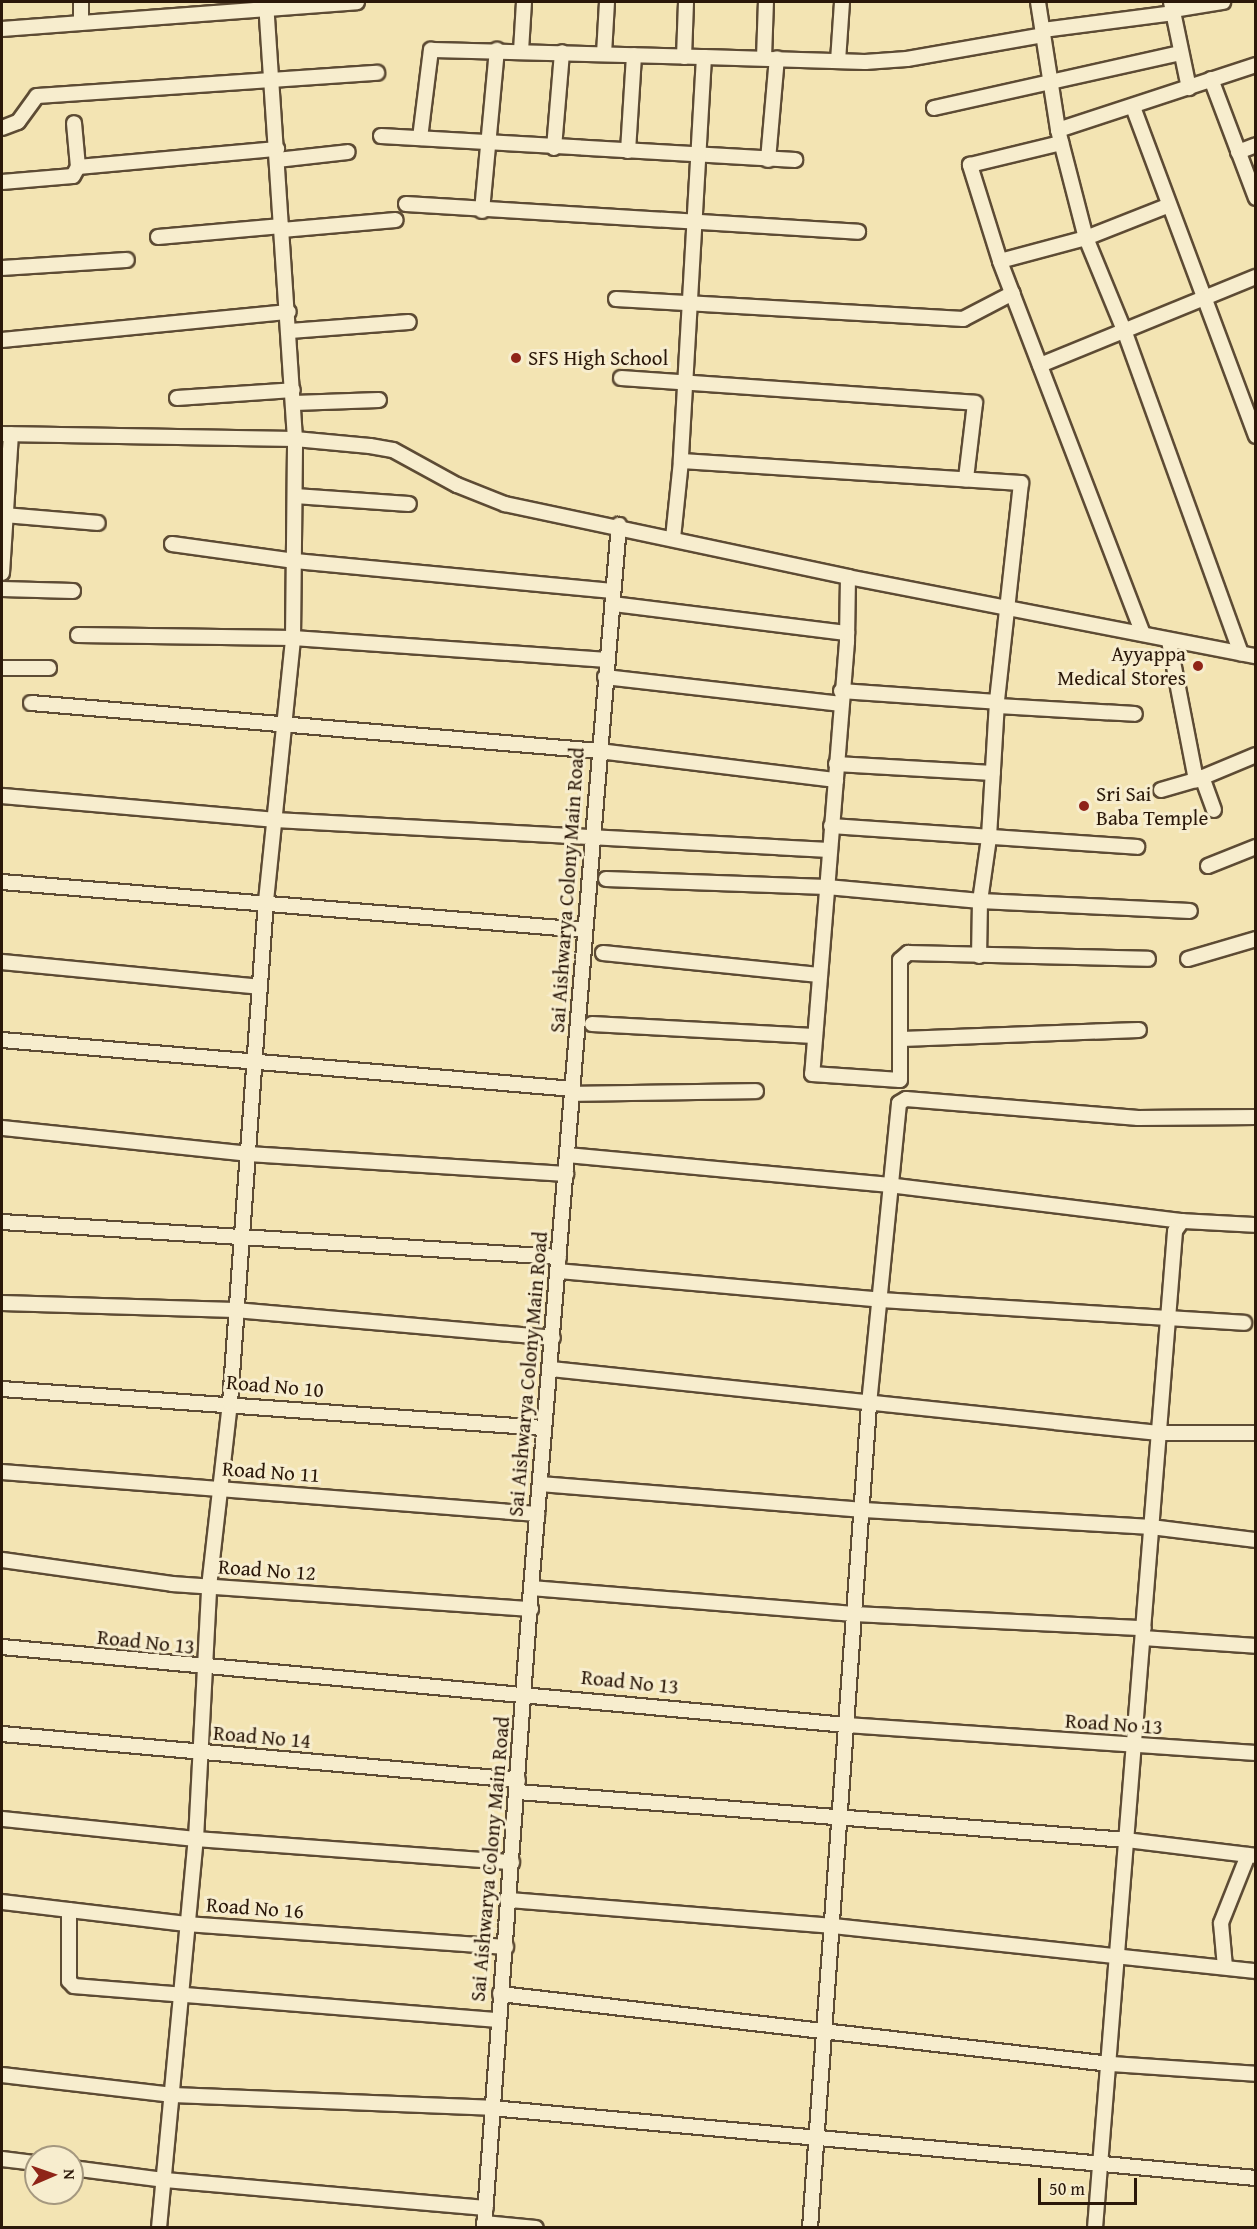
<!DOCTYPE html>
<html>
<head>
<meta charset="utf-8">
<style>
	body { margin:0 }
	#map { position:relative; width:1257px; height:2229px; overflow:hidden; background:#f3e4b3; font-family:"Gentium Book Plus",serif }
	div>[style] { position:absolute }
	.roads { filter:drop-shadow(2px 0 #5d4b34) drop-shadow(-2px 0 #5d4b34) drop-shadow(0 2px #5d4b34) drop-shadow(0 -2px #5d4b34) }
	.minor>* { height:14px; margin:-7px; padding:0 7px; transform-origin:7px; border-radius:7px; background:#f7edce }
	.dots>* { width:16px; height:16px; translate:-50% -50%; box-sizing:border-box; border:3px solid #f7edce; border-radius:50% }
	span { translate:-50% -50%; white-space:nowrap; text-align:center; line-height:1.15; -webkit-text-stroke:6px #f7edce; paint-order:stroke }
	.poi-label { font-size:21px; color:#2b1809 }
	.left { translate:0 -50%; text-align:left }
	.right { translate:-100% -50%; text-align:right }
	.street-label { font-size:21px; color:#2b1809 }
	.frame { position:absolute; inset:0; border:3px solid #2b1809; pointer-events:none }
	.north { position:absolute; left:24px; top:2145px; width:60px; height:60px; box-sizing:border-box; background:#f7edce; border:2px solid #a5987f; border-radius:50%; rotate:88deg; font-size:16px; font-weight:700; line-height:24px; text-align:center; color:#2b1809 }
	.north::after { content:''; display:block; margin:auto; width:21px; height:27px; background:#8f2418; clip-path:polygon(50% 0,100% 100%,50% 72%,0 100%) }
	.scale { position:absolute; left:1038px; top:2178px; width:99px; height:27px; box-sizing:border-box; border:3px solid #2b1809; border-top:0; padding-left:8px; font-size:18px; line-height:21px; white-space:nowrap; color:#2b1809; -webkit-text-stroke:4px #f7edce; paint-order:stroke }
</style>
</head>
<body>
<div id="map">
	<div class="roads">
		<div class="minor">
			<div style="left:1038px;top:2px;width:130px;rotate:81.1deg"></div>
			<div style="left:1058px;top:130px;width:112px;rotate:75.5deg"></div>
			<div style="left:1086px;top:238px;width:100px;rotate:67.6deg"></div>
			<div style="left:1124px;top:330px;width:344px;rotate:70.1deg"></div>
			<div style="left:1171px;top:2px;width:88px;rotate:78.2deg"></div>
			<div style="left:1173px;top:10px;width:51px;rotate:-9.1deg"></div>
			<div style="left:81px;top:21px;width:19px;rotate:-90deg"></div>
			<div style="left:2px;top:29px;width:356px;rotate:-4.3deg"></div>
			<div style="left:1043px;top:30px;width:132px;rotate:-7.4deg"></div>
			<div style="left:521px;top:51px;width:49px;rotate:-86.5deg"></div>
			<div style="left:604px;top:54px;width:52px;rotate:-86.7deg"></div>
			<div style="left:684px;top:57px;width:55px;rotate:-87.9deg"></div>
			<div style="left:704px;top:57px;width:161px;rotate:1.8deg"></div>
			<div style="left:865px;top:62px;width:42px;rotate:-4.1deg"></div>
			<div style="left:907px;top:59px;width:138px;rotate:-10deg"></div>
			<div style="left:764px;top:58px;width:56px;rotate:-88deg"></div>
			<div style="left:838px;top:61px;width:59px;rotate:-86.1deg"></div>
			<div style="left:1211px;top:79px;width:127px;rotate:69.3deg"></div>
			<div style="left:1133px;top:107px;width:351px;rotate:69.5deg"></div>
			<div style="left:934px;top:108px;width:253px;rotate:-12.6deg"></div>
			<div style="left:2px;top:128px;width:17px;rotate:-21deg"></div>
			<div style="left:18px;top:122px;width:32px;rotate:-54deg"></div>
			<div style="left:37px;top:96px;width:341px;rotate:-3.9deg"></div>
			<div style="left:1058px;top:130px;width:208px;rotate:-18.2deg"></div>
			<div style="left:381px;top:136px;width:415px;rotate:3.3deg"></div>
			<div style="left:420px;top:138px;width:89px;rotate:-82.9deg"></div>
			<div style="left:431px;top:50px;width:273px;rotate:1.5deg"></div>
			<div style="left:704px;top:57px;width:405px;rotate:93.3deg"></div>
			<div style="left:681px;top:461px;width:77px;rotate:95.9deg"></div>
			<div style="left:554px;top:148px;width:96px;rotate:-85.2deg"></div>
			<div style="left:628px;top:151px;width:96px;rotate:-86.4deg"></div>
			<div style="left:1238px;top:152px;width:19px;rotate:-21deg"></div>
			<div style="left:277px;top:160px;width:71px;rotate:-6.4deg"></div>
			<div style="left:768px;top:160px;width:102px;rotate:-85deg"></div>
			<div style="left:78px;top:167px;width:200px;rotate:-5.2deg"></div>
			<div style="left:2px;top:182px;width:71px;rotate:-4.8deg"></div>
			<div style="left:73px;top:176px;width:10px;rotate:-61deg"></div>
			<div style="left:78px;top:167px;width:44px;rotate:-95.2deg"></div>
			<div style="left:406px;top:204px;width:453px;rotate:3.5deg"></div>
			<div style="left:482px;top:211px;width:162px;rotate:-84.7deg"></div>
			<div style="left:282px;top:230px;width:114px;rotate:-5deg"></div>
			<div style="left:158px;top:237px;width:124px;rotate:-5.1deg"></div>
			<div style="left:1000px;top:261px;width:101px;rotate:-107.4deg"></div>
			<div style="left:970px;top:165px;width:94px;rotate:-13.6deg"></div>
			<div style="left:2px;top:268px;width:125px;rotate:-3.7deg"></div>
			<div style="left:616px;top:299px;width:348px;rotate:3.3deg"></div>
			<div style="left:963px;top:319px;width:56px;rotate:-27.5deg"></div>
			<div style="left:290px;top:331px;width:119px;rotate:-4.3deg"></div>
			<div style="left:2px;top:340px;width:288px;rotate:-5.6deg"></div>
			<div style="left:1040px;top:365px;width:233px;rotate:-22.2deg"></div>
			<div style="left:621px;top:378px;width:355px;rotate:4deg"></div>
			<div style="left:975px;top:403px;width:77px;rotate:96.8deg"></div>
			<div style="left:177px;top:398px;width:116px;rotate:-3.9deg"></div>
			<div style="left:294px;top:403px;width:85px;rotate:-2deg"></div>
			<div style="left:2px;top:434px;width:293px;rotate:1deg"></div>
			<div style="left:295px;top:439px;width:75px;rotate:5.3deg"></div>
			<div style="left:370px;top:446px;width:23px;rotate:10deg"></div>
			<div style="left:393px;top:450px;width:73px;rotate:28.7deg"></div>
			<div style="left:457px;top:485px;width:52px;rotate:21.6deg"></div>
			<div style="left:505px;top:504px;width:351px;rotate:12deg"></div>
			<div style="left:848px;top:577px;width:416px;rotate:11deg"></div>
			<div style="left:681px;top:461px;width:341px;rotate:3.7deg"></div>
			<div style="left:1021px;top:483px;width:220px;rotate:96.3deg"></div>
			<div style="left:997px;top:702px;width:136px;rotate:93.4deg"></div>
			<div style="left:989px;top:838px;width:64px;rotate:98.1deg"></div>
			<div style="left:980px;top:901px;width:55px;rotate:91deg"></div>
			<div style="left:295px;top:496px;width:114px;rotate:4deg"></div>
			<div style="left:5px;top:515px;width:93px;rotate:4.9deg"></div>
			<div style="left:172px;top:544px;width:124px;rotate:7.9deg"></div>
			<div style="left:295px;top:561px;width:319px;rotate:5.4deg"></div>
			<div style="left:2px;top:573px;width:139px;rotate:-86.3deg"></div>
			<div style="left:848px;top:577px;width:65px;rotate:90.9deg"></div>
			<div style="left:847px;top:642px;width:433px;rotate:94.6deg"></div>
			<div style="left:812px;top:1074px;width:88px;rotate:3.9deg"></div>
			<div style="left:900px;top:1080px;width:120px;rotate:-90deg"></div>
			<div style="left:900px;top:960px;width:11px;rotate:-41deg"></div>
			<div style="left:908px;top:953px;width:240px;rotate:1.4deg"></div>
			<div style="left:2px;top:589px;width:71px;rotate:1.6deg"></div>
			<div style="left:613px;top:604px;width:236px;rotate:7.1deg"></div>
			<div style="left:1143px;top:634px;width:399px;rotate:-111deg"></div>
			<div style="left:1000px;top:261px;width:89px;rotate:-15deg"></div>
			<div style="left:1086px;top:238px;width:87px;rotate:-21.6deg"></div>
			<div style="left:78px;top:635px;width:215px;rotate:0.8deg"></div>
			<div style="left:293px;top:638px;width:315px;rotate:4deg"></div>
			<div style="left:1169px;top:641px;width:142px;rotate:79deg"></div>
			<div style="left:1196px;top:780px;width:65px;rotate:-22.6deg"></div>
			<div style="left:2px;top:668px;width:47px"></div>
			<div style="left:605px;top:677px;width:238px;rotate:6.5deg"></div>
			<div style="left:841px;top:691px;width:156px;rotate:4deg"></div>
			<div style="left:31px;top:703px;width:570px;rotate:4.83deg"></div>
			<div style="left:599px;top:751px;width:239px;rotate:7deg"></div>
			<div style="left:998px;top:706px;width:137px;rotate:3.3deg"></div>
			<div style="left:836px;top:764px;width:157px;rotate:3.3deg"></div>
			<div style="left:1202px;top:777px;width:35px;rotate:70deg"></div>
			<div style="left:1161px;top:790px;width:36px;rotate:-16deg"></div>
			<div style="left:2px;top:796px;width:274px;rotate:5deg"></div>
			<div style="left:275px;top:820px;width:555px;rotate:3.1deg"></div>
			<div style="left:831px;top:826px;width:307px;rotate:3.9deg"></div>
			<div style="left:1208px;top:866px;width:52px;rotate:-21.6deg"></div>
			<div style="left:606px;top:879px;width:221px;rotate:2.1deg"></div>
			<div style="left:827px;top:887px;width:154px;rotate:5.2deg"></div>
			<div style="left:980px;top:901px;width:210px;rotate:2.7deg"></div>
			<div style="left:2px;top:882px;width:585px;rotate:4.71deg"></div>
			<div style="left:603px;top:953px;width:217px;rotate:5.8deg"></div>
			<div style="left:1188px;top:959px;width:71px;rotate:-16.4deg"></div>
			<div style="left:2px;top:962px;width:259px;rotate:5.5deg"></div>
			<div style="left:592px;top:1024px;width:222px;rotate:3.1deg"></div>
			<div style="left:902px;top:1039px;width:237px;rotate:-2.2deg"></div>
			<div style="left:2px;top:1040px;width:573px;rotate:4.9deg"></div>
			<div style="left:572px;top:1094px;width:184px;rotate:-0.9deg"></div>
			<div style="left:2px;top:1128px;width:247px;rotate:6deg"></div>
			<div style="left:248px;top:1154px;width:319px;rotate:3.6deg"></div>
			<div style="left:567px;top:1155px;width:322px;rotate:5.3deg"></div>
			<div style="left:888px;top:1185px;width:296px;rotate:7deg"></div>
			<div style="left:2px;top:1222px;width:558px;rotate:3.6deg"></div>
			<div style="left:558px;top:1271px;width:323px;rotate:5.1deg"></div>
			<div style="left:880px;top:1300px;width:365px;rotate:3.6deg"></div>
			<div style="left:2px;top:1303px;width:233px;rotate:1.7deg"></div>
			<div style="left:235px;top:1310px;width:319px;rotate:5deg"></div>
			<div style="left:551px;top:1369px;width:611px;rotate:6.01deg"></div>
			<div style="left:1159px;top:1433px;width:97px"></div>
			<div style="left:2px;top:1389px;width:543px;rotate:4.12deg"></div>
			<div style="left:2px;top:1472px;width:537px;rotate:4.49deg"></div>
			<div style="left:540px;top:1484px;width:325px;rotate:4.6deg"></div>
			<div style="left:864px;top:1510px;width:288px;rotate:3.4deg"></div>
			<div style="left:1151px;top:1527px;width:106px;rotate:7.1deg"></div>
			<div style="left:2px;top:1560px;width:172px;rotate:8deg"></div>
			<div style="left:172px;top:1584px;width:360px;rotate:4deg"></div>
			<div style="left:531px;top:1588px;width:324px;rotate:4.6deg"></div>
			<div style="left:854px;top:1614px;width:290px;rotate:2.8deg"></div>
			<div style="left:1143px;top:1638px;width:113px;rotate:4deg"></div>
			<div style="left:2px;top:1647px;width:848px;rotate:5.28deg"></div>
			<div style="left:846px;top:1725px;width:411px;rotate:3.9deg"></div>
			<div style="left:2px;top:1734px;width:518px;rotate:5.09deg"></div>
			<div style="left:518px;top:1792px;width:610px;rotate:4.51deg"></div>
			<div style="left:1126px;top:1840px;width:131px;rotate:7deg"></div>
			<div style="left:2px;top:1819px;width:195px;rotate:5.9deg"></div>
			<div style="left:196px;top:1839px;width:317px;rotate:4.2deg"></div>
			<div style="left:510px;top:1900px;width:324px;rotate:4.6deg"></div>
			<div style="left:833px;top:1926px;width:425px;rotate:6.1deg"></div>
			<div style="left:2px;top:1902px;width:185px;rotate:6.8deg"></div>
			<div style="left:186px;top:1924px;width:321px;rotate:4.1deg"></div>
			<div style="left:69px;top:1910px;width:71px;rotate:90deg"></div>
			<div style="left:69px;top:1981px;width:7px;rotate:45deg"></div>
			<div style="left:74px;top:1986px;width:425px;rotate:4.6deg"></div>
			<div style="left:1225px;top:1967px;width:44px;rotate:-95.2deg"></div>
			<div style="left:1221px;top:1923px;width:73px;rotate:-68.3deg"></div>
			<div style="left:500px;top:1994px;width:615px;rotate:6.54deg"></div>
			<div style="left:1111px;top:2064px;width:145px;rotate:3.9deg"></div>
			<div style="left:2px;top:2075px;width:172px;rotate:6.7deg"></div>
			<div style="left:173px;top:2095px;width:318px;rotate:2.3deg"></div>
			<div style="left:491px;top:2108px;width:768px;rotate:5.23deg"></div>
			<div style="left:2px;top:2159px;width:34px;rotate:7deg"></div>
			<div style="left:72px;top:2168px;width:94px;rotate:7.4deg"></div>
			<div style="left:165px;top:2180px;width:322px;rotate:5deg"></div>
			<div style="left:484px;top:2223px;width:52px;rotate:5.5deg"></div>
			<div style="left:159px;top:2228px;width:391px;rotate:-84.6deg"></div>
			<div style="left:196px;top:1839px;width:252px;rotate:-87deg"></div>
			<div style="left:209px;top:1587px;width:185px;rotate:-83.5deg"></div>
			<div style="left:230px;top:1403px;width:503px;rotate:-85.9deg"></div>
			<div style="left:266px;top:901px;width:264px;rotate:-84.1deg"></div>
			<div style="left:293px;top:638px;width:199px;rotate:-89.4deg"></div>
			<div style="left:295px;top:439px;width:438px;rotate:-93.8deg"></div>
			<div style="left:484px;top:2228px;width:642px;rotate:-85.8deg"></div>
			<div style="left:531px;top:1588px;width:1067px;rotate:-85.27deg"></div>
			<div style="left:810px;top:2228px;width:826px;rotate:-85.9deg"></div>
			<div style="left:869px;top:1404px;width:302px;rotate:-84.3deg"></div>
			<div style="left:899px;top:1103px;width:8px;rotate:-30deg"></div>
			<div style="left:906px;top:1099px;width:233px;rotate:4.7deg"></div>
			<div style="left:1138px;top:1118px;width:118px;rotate:-0.5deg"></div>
			<div style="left:1095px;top:2228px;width:1000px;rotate:-85.41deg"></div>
			<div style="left:1175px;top:1231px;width:12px;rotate:-55deg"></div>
			<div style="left:1182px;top:1221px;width:74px;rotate:3.1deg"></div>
		</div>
	</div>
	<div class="dots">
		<div style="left:516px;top:358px;background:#8f2418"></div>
		<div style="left:1198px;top:666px;background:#8f2418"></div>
		<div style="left:1084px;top:806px;background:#8f2418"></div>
	</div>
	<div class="poi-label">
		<span class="left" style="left:528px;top:358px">SFS High School</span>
		<span class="right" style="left:1186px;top:666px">Ayyappa<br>Medical Stores</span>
		<span class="left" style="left:1096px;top:806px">Sri Sai<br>Baba Temple</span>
	</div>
	<div class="street-label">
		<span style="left:567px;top:890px;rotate:-86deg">Sai Aishwarya Colony Main Road</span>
		<span style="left:528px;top:1374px;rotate:-85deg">Sai Aishwarya Colony Main Road</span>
		<span style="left:275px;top:1386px;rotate:5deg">Road No 10</span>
		<span style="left:271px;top:1472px;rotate:4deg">Road No 11</span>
		<span style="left:267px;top:1570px;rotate:4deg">Road No 12</span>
		<span style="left:146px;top:1642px;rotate:6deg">Road No 13</span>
		<span style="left:630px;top:1682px;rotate:6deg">Road No 13</span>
		<span style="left:1114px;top:1724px;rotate:4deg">Road No 13</span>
		<span style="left:262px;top:1737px;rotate:5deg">Road No 14</span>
		<span style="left:490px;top:1859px;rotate:-85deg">Sai Aishwarya Colony Main Road</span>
		<span style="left:255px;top:1908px;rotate:4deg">Road No 16</span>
	</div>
	<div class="frame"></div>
	<div class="north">N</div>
	<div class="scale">50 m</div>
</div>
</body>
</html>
